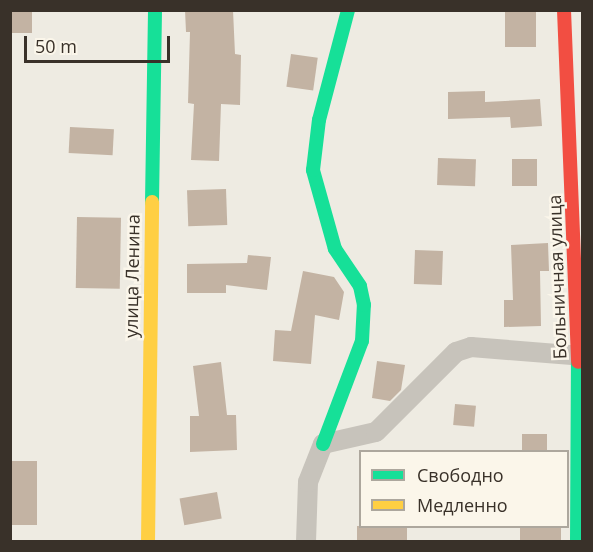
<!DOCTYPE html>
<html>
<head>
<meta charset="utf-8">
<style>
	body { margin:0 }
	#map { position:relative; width:593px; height:552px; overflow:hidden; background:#eeebe2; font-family:"Open Sans",sans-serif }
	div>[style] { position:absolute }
	.building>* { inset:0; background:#c3b3a3; transform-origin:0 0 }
	.street>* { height:20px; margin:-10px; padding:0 10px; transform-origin:10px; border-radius:10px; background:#c7c3bb }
	.fast>* { height:14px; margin:-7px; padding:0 7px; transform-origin:7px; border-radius:7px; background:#16e098 }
	.slow>* { height:14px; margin:-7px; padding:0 7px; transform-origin:7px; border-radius:7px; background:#ffcf43 }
	.jam>* { height:14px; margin:-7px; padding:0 7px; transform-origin:7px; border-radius:7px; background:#f24e42 }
	span { translate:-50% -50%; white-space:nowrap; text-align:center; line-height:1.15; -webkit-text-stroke:5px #fbf6ea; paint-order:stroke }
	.street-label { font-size:18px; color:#393129 }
	.frame { position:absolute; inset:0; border:12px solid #393129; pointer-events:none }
	.legend { position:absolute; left:359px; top:450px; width:210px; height:78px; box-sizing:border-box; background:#fbf6ea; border:2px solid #ada79d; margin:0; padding:8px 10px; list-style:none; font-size:18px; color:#393129 }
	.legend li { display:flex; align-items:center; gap:12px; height:30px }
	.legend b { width:30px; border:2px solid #ada79d }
	.scale { position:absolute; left:24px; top:36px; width:146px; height:27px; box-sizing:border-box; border:3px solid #393129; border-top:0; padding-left:8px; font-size:18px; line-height:21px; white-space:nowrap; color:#393129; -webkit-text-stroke:4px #fbf6ea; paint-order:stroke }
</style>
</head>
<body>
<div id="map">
	<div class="building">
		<div style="left:10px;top:10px;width:22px;height:23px"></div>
		<div style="clip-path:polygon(185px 10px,233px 10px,235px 54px,241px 55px,240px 105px,221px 104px,219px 161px,191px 160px,194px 104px,188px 103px,190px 32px,186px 32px)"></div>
		<div style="left:505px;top:10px;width:31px;height:37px"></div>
		<div style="left:291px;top:54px;width:27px;height:33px;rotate:8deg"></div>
		<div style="clip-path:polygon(485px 91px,485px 102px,540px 99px,542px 126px,511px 128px,510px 117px,448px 119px,448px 92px)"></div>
		<div style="left:70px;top:127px;width:44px;height:26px;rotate:3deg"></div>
		<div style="left:438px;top:158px;width:38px;height:27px;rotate:2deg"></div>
		<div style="left:512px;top:159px;width:25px;height:27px"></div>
		<div style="left:226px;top:189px;width:36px;height:39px;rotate:88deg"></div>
		<div style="left:77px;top:217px;width:44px;height:71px;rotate:1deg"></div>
		<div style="clip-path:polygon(548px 243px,549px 271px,540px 271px,541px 326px,504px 327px,504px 300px,513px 300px,511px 245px)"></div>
		<div style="left:415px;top:250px;width:28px;height:34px;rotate:2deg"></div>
		<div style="clip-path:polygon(248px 255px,271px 257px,267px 290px,226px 285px,226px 293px,187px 293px,187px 264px,247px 263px)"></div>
		<div style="clip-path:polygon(303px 271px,334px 277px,344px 292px,339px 320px,315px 315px,311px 364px,273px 361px,275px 330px,291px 331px)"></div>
		<div style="clip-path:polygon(377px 361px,405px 365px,401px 390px,390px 401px,372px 398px)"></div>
		<div style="clip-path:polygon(221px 362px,227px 415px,236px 415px,237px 450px,190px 452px,190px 416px,199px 416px,193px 366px)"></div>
		<div style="left:455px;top:404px;width:21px;height:21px;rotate:5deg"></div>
		<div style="left:522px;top:434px;width:25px;height:18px"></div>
		<div style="left:10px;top:461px;width:27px;height:64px"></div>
		<div style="left:217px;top:492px;width:27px;height:38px;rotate:80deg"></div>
		<div style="left:357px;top:526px;width:50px;height:16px"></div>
		<div style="left:520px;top:526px;width:41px;height:16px"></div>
	</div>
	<div class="street">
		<div style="left:306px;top:542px;width:60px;rotate:-88.1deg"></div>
		<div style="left:308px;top:482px;width:41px;rotate:-68.5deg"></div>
		<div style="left:323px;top:444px;width:54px;rotate:-12.8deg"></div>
		<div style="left:376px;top:432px;width:113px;rotate:-45deg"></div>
		<div style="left:456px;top:352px;width:16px;rotate:-18deg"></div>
		<div style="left:471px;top:347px;width:111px;rotate:4.6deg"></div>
	</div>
	<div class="fast">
		<div style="left:152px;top:202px;width:192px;rotate:-89.1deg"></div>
		<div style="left:323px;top:444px;width:110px;rotate:-69.3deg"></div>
		<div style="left:362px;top:341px;width:36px;rotate:-87deg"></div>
		<div style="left:364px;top:305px;width:19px;rotate:-102deg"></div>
		<div style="left:360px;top:286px;width:45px;rotate:-124deg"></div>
		<div style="left:335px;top:249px;width:82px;rotate:-105.6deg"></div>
		<div style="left:313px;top:170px;width:50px;rotate:-83.2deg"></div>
		<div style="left:319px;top:120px;width:114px;rotate:-75.2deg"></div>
		<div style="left:577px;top:542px;width:180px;rotate:-89.7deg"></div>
	</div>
	<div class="slow">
		<div style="left:148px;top:542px;width:340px;rotate:-89.3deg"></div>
	</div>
	<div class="jam">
		<div style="left:564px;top:10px;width:352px;rotate:87.7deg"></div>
	</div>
	<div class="street-label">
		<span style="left:132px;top:276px;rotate:-89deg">улица Ленина</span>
		<span style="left:557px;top:277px;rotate:-92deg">Больничная улица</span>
	</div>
	<div class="frame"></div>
	<ul class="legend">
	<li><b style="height:8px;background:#16e098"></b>Свободно</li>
	<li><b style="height:8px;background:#ffcf43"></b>Медленно</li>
	</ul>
	<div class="scale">50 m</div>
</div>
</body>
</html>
